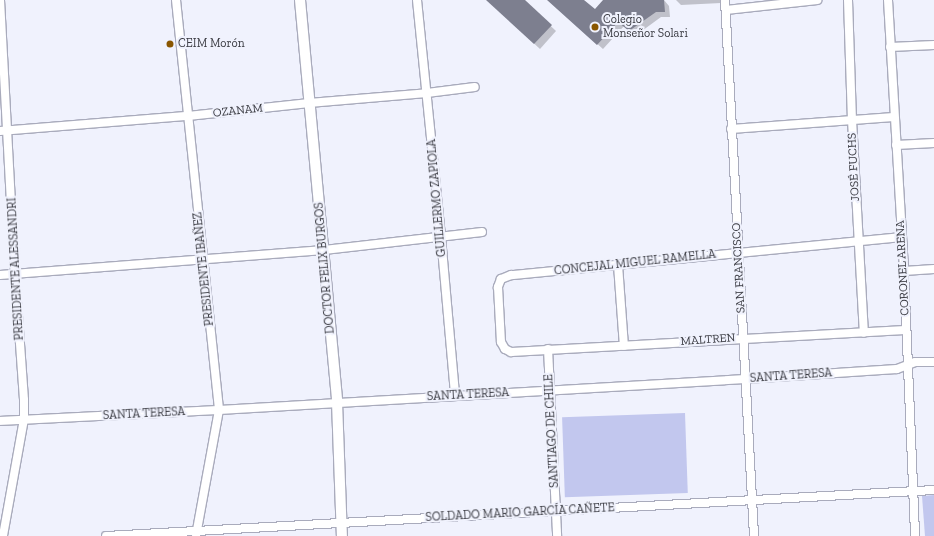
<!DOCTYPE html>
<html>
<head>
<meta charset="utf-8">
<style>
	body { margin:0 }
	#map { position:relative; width:934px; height:536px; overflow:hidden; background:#f0f2fd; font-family:"Zilla Slab",serif }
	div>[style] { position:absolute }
	.green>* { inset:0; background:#c2c7ee; transform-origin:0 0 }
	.shadow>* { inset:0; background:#0003 }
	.building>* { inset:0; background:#7d7f8f }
	.roads { filter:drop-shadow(1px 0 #a9abbc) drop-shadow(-1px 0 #a9abbc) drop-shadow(0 1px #a9abbc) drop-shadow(0 -1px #a9abbc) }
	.minor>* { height:8px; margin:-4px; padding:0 4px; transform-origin:4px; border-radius:4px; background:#fff }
	.tertiary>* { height:10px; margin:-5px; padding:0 5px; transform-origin:5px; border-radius:5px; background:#fff }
	.dots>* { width:11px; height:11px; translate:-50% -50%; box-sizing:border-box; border:2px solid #f0f2fd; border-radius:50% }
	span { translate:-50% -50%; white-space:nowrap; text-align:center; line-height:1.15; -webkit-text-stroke:4px #f0f2fd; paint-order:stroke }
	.poi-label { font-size:12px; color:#393a41 }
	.left { translate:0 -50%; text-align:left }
	.street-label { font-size:12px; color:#393a41 }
</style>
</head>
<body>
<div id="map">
	<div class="green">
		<div style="left:685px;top:413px;width:80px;height:123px;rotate:88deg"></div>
		<div style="clip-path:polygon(934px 495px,934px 536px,925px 536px,922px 496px)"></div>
	</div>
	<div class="shadow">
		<div style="clip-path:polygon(487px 0,523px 0,556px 31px,540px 49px)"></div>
		<div style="clip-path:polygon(548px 0,583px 0,595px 11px,604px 0,664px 0,669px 6px,670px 17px,661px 17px,635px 36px,624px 26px,603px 49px)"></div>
		<div style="clip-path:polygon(676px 0,721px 0,721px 3px,681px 5px)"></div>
	</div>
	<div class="building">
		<div style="clip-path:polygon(486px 0,525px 0,552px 25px,534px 44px)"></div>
		<div style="clip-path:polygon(547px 0,584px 0,595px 9px,603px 0,664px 0,665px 12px,656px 12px,629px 31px,618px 22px,597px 45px)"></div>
	</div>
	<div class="roads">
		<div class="minor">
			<div style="left:0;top:0;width:274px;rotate:86.9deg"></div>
			<div style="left:15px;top:274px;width:126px;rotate:85.9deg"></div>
			<div style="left:24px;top:400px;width:19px;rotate:90deg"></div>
			<div style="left:24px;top:419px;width:119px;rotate:100.2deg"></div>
			<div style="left:176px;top:0;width:412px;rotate:84deg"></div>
			<div style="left:219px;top:410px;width:127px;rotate:100.4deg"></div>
			<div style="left:417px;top:0;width:238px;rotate:84.2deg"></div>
			<div style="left:441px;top:237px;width:159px;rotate:84.9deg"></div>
			<div style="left:725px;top:0;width:537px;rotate:86.9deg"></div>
			<div style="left:848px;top:0;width:120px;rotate:88.1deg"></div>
			<div style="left:852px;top:120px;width:213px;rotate:86.8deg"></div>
			<div style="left:888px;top:0;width:271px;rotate:86.6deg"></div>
			<div style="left:904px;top:271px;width:265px;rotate:87.6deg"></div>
			<div style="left:726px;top:10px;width:92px;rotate:-6.3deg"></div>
			<div style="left:890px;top:47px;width:44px;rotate:-2.6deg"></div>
			<div style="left:731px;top:129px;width:163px;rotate:-4.2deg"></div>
			<div style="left:0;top:131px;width:189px;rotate:-4.6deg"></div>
			<div style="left:188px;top:116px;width:122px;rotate:-6.1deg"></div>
			<div style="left:309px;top:103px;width:118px;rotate:-4.8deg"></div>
			<div style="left:427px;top:93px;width:48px;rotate:-7.1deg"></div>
			<div style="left:896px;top:145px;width:38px;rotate:-3deg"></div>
			<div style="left:902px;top:237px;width:393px;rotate:174.4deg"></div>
			<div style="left:511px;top:275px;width:11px;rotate:158deg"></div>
			<div style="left:501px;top:279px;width:9px;rotate:111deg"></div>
			<div style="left:498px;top:287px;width:55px;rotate:86.9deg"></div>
			<div style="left:501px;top:342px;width:8px;rotate:60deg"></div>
			<div style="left:505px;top:349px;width:7px;rotate:27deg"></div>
			<div style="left:511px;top:352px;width:395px;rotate:-3.2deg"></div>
			<div style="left:618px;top:265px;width:81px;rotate:85.8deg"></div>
			<div style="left:904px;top:271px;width:30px;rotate:-4deg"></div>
			<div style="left:0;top:275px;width:325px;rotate:-4.4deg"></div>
			<div style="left:324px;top:250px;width:159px;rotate:-6.5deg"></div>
			<div style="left:548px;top:349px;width:187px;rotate:87.2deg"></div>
			<div style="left:0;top:421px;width:219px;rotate:-2.9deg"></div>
			<div style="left:219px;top:410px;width:527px;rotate:-3.37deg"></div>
			<div style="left:745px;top:379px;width:152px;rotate:-3.8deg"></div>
			<div style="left:897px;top:369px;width:19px;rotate:-21deg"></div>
			<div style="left:915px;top:362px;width:19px"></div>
			<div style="left:106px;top:536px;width:829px;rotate:-3.18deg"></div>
		</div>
		<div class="tertiary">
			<div style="left:300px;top:0;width:404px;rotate:84.7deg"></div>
			<div style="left:337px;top:402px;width:134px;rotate:87.9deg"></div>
		</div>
	</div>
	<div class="dots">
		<div style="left:595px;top:27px;background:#895600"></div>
		<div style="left:170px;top:44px;background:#895600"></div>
	</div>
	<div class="poi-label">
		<span class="left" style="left:603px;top:27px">Colegio<br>Monseñor Solari</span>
		<span class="left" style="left:178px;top:44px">CEIM Morón</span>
	</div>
	<div class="street-label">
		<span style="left:238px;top:111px;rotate:-6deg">OZANAM</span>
		<span style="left:854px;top:167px;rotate:-93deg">JOSÉ FUCHS</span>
		<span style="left:437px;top:198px;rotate:-95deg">GUILLERMO ZAPIOLA</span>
		<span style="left:635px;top:263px;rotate:-6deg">CONCEJAL MIGUEL RAMELLA</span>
		<span style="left:325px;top:268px;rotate:-95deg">DOCTOR FELIX BURGOS</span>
		<span style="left:739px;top:268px;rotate:-93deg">SAN FRANCISCO</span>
		<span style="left:903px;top:268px;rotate:-93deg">CORONEL ARENA</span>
		<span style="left:16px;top:269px;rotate:-93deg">PRESIDENTE ALESSANDRI</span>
		<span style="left:204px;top:269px;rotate:-96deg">PRESIDENTE IBAÑEZ</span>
		<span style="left:708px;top:340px;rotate:-4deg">MALTREN</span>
		<span style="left:791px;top:376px;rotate:-4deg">SANTA TERESA</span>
		<span style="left:468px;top:395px;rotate:-3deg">SANTA TERESA</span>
		<span style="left:144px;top:414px;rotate:-3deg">SANTA TERESA</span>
		<span style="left:552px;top:431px;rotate:-93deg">SANTIAGO DE CHILE</span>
		<span style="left:520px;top:513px;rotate:-3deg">SOLDADO MARIO GARCÍA CAÑETE</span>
	</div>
</div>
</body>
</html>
